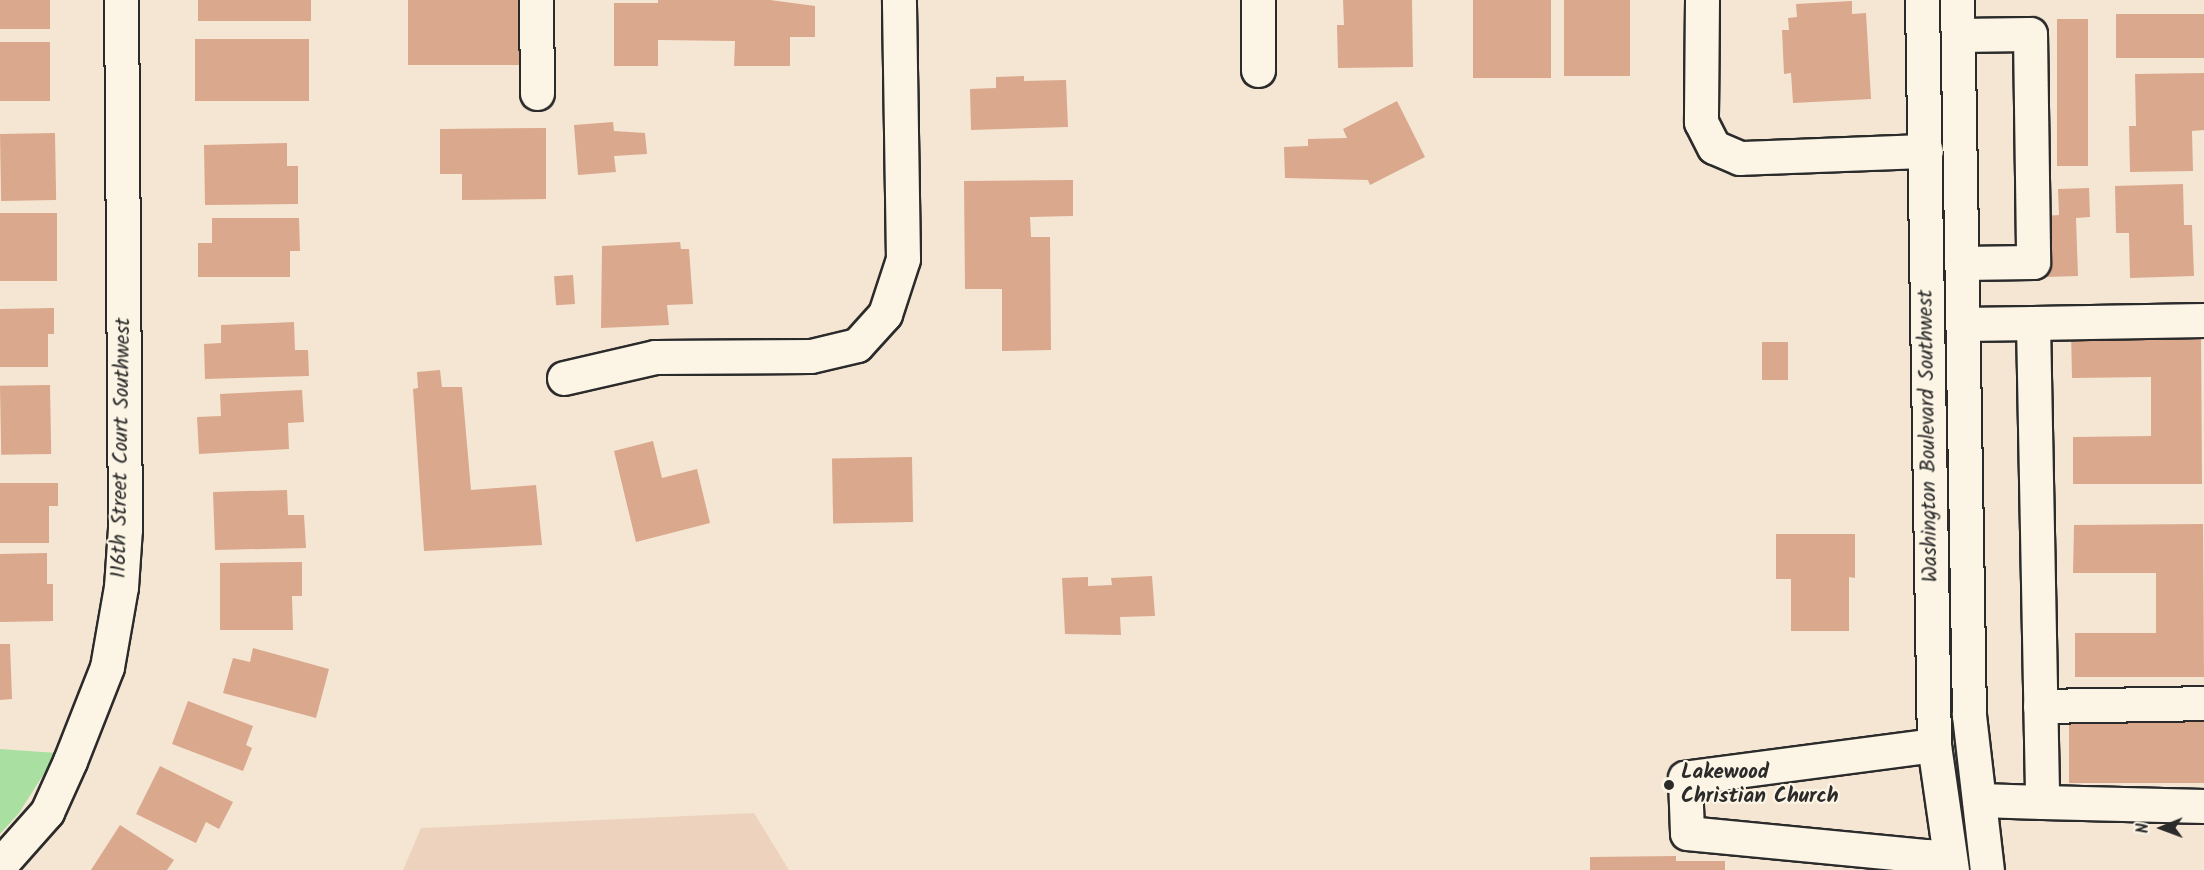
<!DOCTYPE html>
<html>
<head>
<meta charset="utf-8">
<style>
	body { margin:0 }
	#map { position:relative; width:2204px; height:870px; overflow:hidden; background:#f5e6d3; font-family:Kalam,sans-serif }
	div>[style] { position:absolute }
	.built>* { inset:0; background:#edd3be }
	.green>* { inset:0; background:#a9dfa1 }
	.building>* { inset:0; background:#daa88c; transform-origin:0 0 }
	.roads { filter:drop-shadow(2px 0 #2b2b2b) drop-shadow(-2px 0 #2b2b2b) drop-shadow(0 2px #2b2b2b) drop-shadow(0 -2px #2b2b2b) }
	.minor>* { height:33px; margin:-16.5px; padding:0 16.5px; transform-origin:16.5px; border-radius:16.5px; background:#fcf5e5 }
	.major>* { height:33px; margin:-16.5px; padding:0 16.5px; transform-origin:16.5px; border-radius:16.5px; background:#fcf5e5 }
	.dots>* { width:16px; height:16px; translate:-50% -50%; box-sizing:border-box; border:3px solid #fcf5e5; border-radius:50% }
	span { translate:-50% -50%; white-space:nowrap; text-align:center; line-height:1.15; -webkit-text-stroke:4.5px #fcf5e5; paint-order:stroke }
	.street-label { font-size:21px; color:#2b2b2b }
	.poi-label { font-size:21px; color:#2b2b2b; font-weight:700 }
	.left { translate:0 -50%; text-align:left }
	.north { position:absolute; left:2132px; top:798px; width:60px; height:60px; -webkit-text-stroke:4px #fcf5e5; paint-order:stroke; rotate:269deg; font-size:16px; font-weight:700; line-height:24px; text-align:center; color:#2b2b2b }
	.north::after { content:''; display:block; margin:auto; width:21px; height:27px; background:#2b2b2b; clip-path:polygon(50% 0,100% 100%,50% 72%,0 100%) }
</style>
</head>
<body>
<div id="map">
	<div class="built">
		<div style="clip-path:polygon(754px 813px,789px 870px,403px 870px,421px 828px)"></div>
	</div>
	<div class="green">
		<div style="clip-path:polygon(0 749px,57px 753px,19px 813px,0 834px)"></div>
	</div>
	<div class="building">
		<div style="left:0;top:0;width:50px;height:29px"></div>
		<div style="left:198px;top:0;width:113px;height:21px"></div>
		<div style="left:408px;top:0;width:123px;height:65px"></div>
		<div style="clip-path:polygon(658px 0,770px 0,815px 6px,815px 37px,790px 37px,790px 66px,734px 66px,735px 41px,658px 40px,658px 66px,614px 66px,614px 3px,658px 3px)"></div>
		<div style="clip-path:polygon(1343px 0,1412px 0,1413px 67px,1338px 68px,1337px 25px,1344px 25px)"></div>
		<div style="left:1473px;top:0;width:78px;height:78px"></div>
		<div style="left:1564px;top:0;width:66px;height:76px"></div>
		<div style="clip-path:polygon(1852px 1px,1852px 14px,1866px 13px,1871px 99px,1793px 103px,1791px 73px,1784px 74px,1782px 30px,1789px 30px,1788px 18px,1797px 17px,1796px 4px)"></div>
		<div style="left:2204px;top:14px;width:44px;height:88px;rotate:90deg"></div>
		<div style="left:2057px;top:19px;width:31px;height:147px"></div>
		<div style="left:309px;top:39px;width:62px;height:114px;rotate:90deg"></div>
		<div style="left:0;top:42px;width:50px;height:59px"></div>
		<div style="clip-path:polygon(2204px 73px,2204px 130px,2192px 131px,2193px 171px,2130px 172px,2129px 126px,2136px 126px,2135px 74px)"></div>
		<div style="clip-path:polygon(1024px 76px,1024px 81px,1066px 80px,1068px 127px,971px 130px,970px 89px,996px 88px,996px 77px)"></div>
		<div style="clip-path:polygon(1397px 101px,1425px 157px,1370px 185px,1368px 180px,1285px 178px,1284px 147px,1308px 146px,1308px 139px,1347px 138px,1343px 129px)"></div>
		<div style="clip-path:polygon(613px 122px,614px 131px,645px 133px,647px 154px,614px 156px,616px 172px,578px 175px,574px 125px)"></div>
		<div style="clip-path:polygon(546px 128px,546px 199px,462px 200px,462px 174px,440px 174px,440px 129px)"></div>
		<div style="left:55px;top:133px;width:67px;height:55px;rotate:89deg"></div>
		<div style="clip-path:polygon(287px 143px,287px 166px,298px 166px,298px 204px,205px 205px,204px 145px)"></div>
		<div style="clip-path:polygon(1073px 180px,1073px 216px,1030px 217px,1031px 237px,1050px 237px,1051px 350px,1002px 351px,1002px 289px,965px 289px,964px 181px)"></div>
		<div style="clip-path:polygon(2183px 184px,2184px 225px,2192px 225px,2194px 276px,2130px 278px,2129px 233px,2116px 233px,2115px 186px)"></div>
		<div style="clip-path:polygon(2089px 188px,2090px 217px,2076px 218px,2078px 276px,2046px 277px,2044px 216px,2059px 215px,2058px 189px)"></div>
		<div style="left:0;top:213px;width:57px;height:68px"></div>
		<div style="clip-path:polygon(212px 218px,299px 218px,300px 251px,290px 251px,290px 277px,198px 277px,198px 243px,212px 243px)"></div>
		<div style="clip-path:polygon(680px 242px,681px 249px,689px 249px,693px 304px,667px 305px,669px 325px,601px 328px,602px 246px)"></div>
		<div style="left:573px;top:275px;width:29px;height:19px;rotate:86deg"></div>
		<div style="clip-path:polygon(54px 308px,54px 334px,48px 334px,48px 367px,0 367px,0 309px)"></div>
		<div style="clip-path:polygon(294px 322px,295px 350px,308px 350px,309px 376px,205px 379px,204px 344px,221px 343px,221px 325px)"></div>
		<div style="clip-path:polygon(2201px 330px,2202px 484px,2073px 484px,2073px 437px,2151px 436px,2151px 377px,2072px 378px,2071px 331px)"></div>
		<div style="left:1762px;top:342px;width:26px;height:38px"></div>
		<div style="clip-path:polygon(440px 370px,442px 387px,462px 387px,471px 490px,536px 485px,542px 545px,424px 551px,413px 389px,418px 388px,417px 372px)"></div>
		<div style="left:50px;top:385px;width:69px;height:50px;rotate:89deg"></div>
		<div style="clip-path:polygon(302px 390px,304px 422px,288px 423px,289px 449px,199px 454px,197px 417px,221px 416px,220px 394px)"></div>
		<div style="clip-path:polygon(653px 441px,662px 478px,697px 469px,710px 523px,636px 542px,614px 451px)"></div>
		<div style="left:912px;top:457px;width:65px;height:80px;rotate:89deg"></div>
		<div style="clip-path:polygon(0 483px,58px 483px,58px 506px,49px 506px,49px 543px,0 543px)"></div>
		<div style="clip-path:polygon(287px 490px,288px 515px,304px 515px,306px 548px,215px 550px,213px 492px)"></div>
		<div style="clip-path:polygon(2203px 524px,2204px 677px,2075px 677px,2075px 633px,2156px 633px,2156px 573px,2073px 573px,2074px 525px)"></div>
		<div style="clip-path:polygon(1776px 534px,1855px 534px,1855px 578px,1849px 577px,1849px 631px,1791px 631px,1791px 579px,1776px 579px)"></div>
		<div style="clip-path:polygon(47px 553px,47px 584px,53px 584px,53px 621px,0 622px,0 554px)"></div>
		<div style="clip-path:polygon(302px 562px,302px 596px,292px 596px,293px 630px,220px 630px,220px 563px)"></div>
		<div style="clip-path:polygon(1152px 576px,1155px 616px,1120px 617px,1121px 635px,1065px 634px,1062px 578px,1088px 577px,1088px 586px,1112px 585px,1111px 578px)"></div>
		<div style="clip-path:polygon(0 644px,10px 644px,12px 699px,0 700px)"></div>
		<div style="clip-path:polygon(253px 648px,329px 669px,316px 718px,223px 693px,233px 658px,250px 662px)"></div>
		<div style="clip-path:polygon(188px 701px,253px 726px,246px 745px,252px 748px,243px 771px,172px 744px)"></div>
		<div style="left:2204px;top:713px;width:70px;height:135px;rotate:90deg"></div>
		<div style="clip-path:polygon(160px 766px,233px 802px,219px 829px,206px 822px,196px 843px,136px 814px)"></div>
		<div style="clip-path:polygon(120px 825px,174px 860px,167px 870px,91px 870px)"></div>
		<div style="clip-path:polygon(1676px 856px,1676px 861px,1725px 861px,1725px 870px,1590px 870px,1590px 857px)"></div>
	</div>
	<div class="roads">
		<div class="minor">
			<div style="left:536px;top:0;width:93px;rotate:89.4deg"></div>
			<div style="left:1258px;top:0;width:70px;rotate:90deg"></div>
			<div style="left:1702px;top:0;width:122px;rotate:90.5deg"></div>
			<div style="left:1701px;top:122px;width:28px;rotate:63deg"></div>
			<div style="left:1714px;top:147px;width:28px;rotate:23deg"></div>
			<div style="left:1740px;top:158px;width:186px;rotate:-2.2deg"></div>
			<div style="left:1958px;top:35px;width:72px;rotate:-0.8deg"></div>
			<div style="left:2030px;top:34px;width:228px;rotate:89.2deg"></div>
			<div style="left:2033px;top:262px;width:72px;rotate:179.2deg"></div>
			<div style="left:2033px;top:323px;width:171px;rotate:-1deg"></div>
			<div style="left:1962px;top:324px;width:71px;rotate:-0.8deg"></div>
			<div style="left:2033px;top:323px;width:479px;rotate:88.9deg"></div>
			<div style="left:2042px;top:802px;width:63px;rotate:-178.2deg"></div>
			<div style="left:564px;top:378px;width:93px;rotate:-13deg"></div>
			<div style="left:655px;top:357px;width:156px;rotate:-0.4deg"></div>
			<div style="left:811px;top:356px;width:47px;rotate:-13.4deg"></div>
			<div style="left:857px;top:345px;width:42px;rotate:-47.9deg"></div>
			<div style="left:885px;top:314px;width:58px;rotate:-71.9deg"></div>
			<div style="left:903px;top:259px;width:259px;rotate:-90.9deg"></div>
			<div style="left:2040px;top:706px;width:164px;rotate:-1deg"></div>
			<div style="left:1934px;top:745px;width:251px;rotate:172.5deg"></div>
			<div style="left:1685px;top:778px;width:55px;rotate:87.9deg"></div>
			<div style="left:1687px;top:833px;width:241px;rotate:5.5deg"></div>
			<div style="left:1927px;top:856px;width:24px;rotate:15deg"></div>
			<div style="left:2042px;top:802px;width:162px;rotate:1.4deg"></div>
			<div style="left:0;top:865px;width:71px;rotate:-48.4deg"></div>
			<div style="left:47px;top:812px;width:56px;rotate:-65.7deg"></div>
			<div style="left:70px;top:761px;width:101px;rotate:-68.5deg"></div>
			<div style="left:107px;top:667px;width:81px;rotate:-80.1deg"></div>
			<div style="left:121px;top:587px;width:58px;rotate:-86.1deg"></div>
			<div style="left:125px;top:529px;width:529px;rotate:-90.43deg"></div>
		</div>
		<div class="major">
			<div style="left:1922px;top:0;width:745px;rotate:89.08deg"></div>
			<div style="left:1934px;top:745px;width:126px;rotate:81.8deg"></div>
			<div style="left:1957px;top:0;width:715px;rotate:89.04deg"></div>
			<div style="left:1969px;top:715px;width:156px;rotate:83.4deg"></div>
		</div>
	</div>
	<div class="dots">
		<div style="left:1669px;top:785px;background:#2b2b2b"></div>
	</div>
	<div class="street-label">
		<span style="left:1929px;top:436px;rotate:-91deg">Washington Boulevard Southwest</span>
		<span style="left:122px;top:448px;rotate:-89deg">116th Street Court Southwest</span>
	</div>
	<div class="poi-label">
		<span class="left" style="left:1681px;top:785px">Lakewood<br>Christian Church</span>
	</div>
	<div class="north">N</div>
</div>
</body>
</html>
